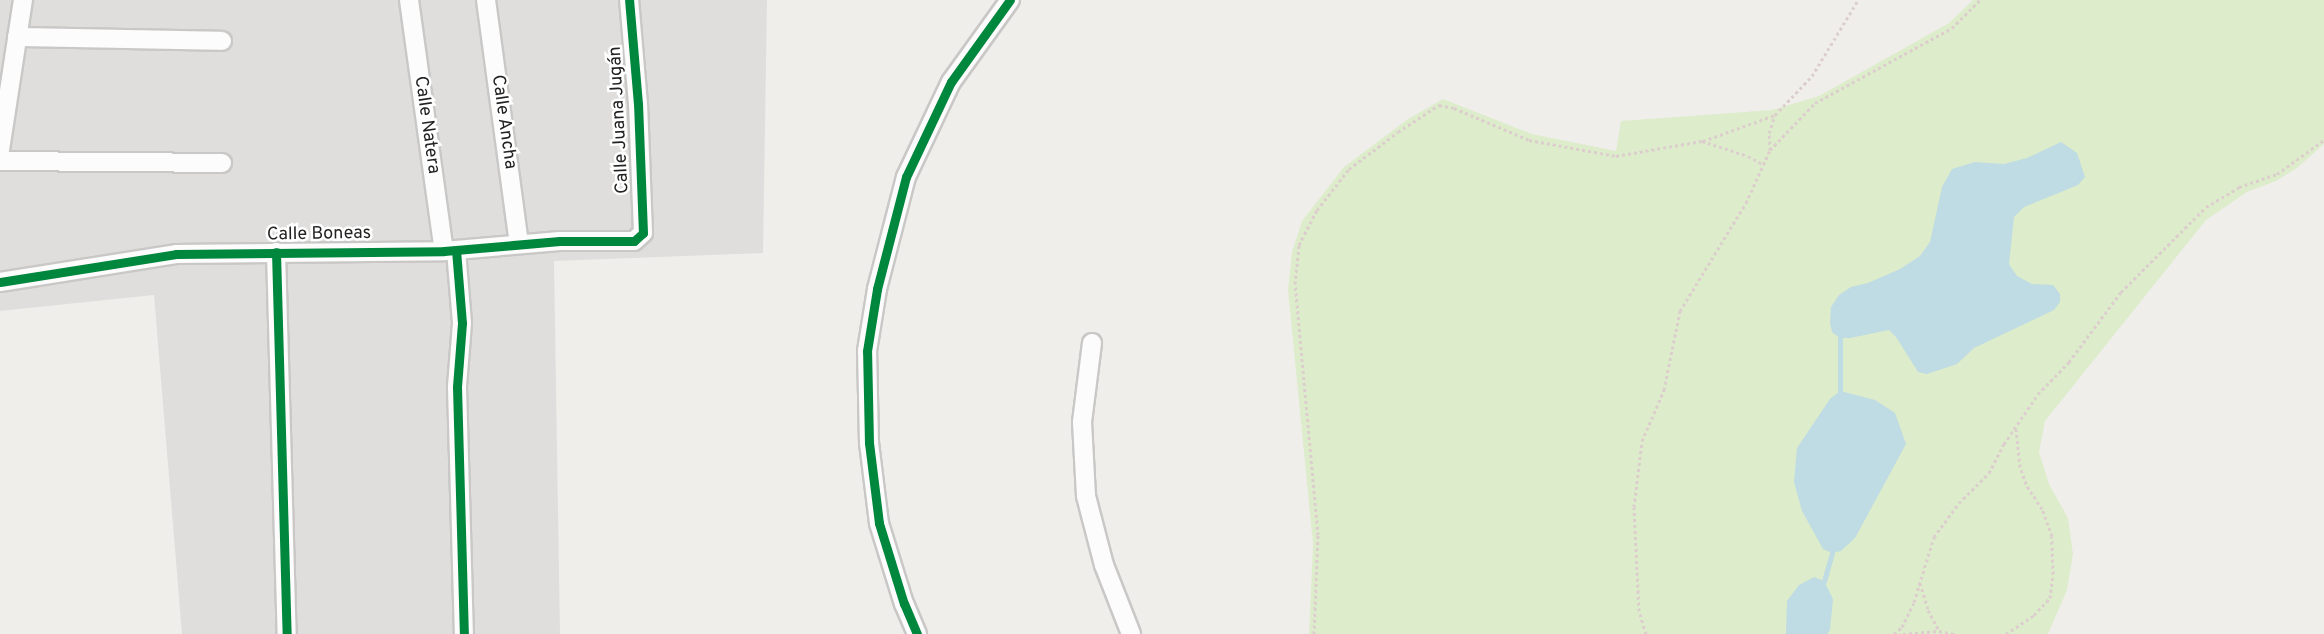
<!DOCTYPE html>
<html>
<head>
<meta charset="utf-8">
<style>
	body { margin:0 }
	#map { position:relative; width:2324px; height:634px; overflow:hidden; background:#f0eeeb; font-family:Overpass,sans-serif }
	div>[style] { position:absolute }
	.residential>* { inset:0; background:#dfdedc }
	.grass>* { inset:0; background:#ddeccb }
	.water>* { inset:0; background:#bfdbe3 }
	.stream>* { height:5px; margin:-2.5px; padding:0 2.5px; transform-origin:2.5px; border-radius:2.5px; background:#bfdbe3 }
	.path>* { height:3px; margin-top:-1.5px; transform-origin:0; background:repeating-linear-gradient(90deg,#dccecd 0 3px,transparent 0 6px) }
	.roads { filter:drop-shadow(2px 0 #c9c8c7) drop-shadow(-2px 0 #c9c8c7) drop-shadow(0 2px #c9c8c7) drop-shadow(0 -2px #c9c8c7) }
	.minor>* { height:18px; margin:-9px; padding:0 9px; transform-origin:9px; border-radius:9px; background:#fdfcfc }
	.cycleway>* { height:9px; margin:-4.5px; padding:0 4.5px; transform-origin:4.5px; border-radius:4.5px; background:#00873e }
	span { translate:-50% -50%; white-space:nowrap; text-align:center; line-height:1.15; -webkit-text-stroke:5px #fff; paint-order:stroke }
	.street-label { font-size:18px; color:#222 }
</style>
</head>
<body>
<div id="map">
	<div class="residential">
		<div style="clip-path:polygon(0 0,767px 0,763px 253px,554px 261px,560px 634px,182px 634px,154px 295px,0 311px)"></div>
	</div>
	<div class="grass">
		<div style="clip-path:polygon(1973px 0,2324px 0,2324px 144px,2297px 168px,2276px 181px,2247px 192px,2206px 220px,2045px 421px,2039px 452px,2049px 484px,2068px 518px,2073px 554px,2067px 590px,2048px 634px,1309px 634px,1313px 544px,1288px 290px,1292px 252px,1302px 221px,1344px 167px,1408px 119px,1443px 99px,1532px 134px,1616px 151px,1621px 121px,1772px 110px,1819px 96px,1949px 23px)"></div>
	</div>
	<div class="water">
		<div style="clip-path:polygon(2061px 142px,2077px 153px,2085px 177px,2078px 185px,2024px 207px,2014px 217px,2009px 264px,2017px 276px,2032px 284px,2053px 285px,2060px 294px,2060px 302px,2054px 310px,1974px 348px,1957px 364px,1927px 374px,1918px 372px,1896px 337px,1889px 330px,1850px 338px,1840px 338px,1832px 332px,1830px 323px,1831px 307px,1839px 295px,1851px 287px,1868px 283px,1900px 269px,1920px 256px,1930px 242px,1942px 187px,1952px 169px,1975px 162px,2004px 164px,2027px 158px)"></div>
		<div style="clip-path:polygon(1840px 391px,1875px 400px,1895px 413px,1906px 444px,1855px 538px,1841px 551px,1832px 553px,1823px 549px,1802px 511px,1794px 482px,1797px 448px,1830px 399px)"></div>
		<div style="clip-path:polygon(1814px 577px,1824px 581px,1833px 599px,1830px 630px,1827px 634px,1786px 634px,1787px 601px,1799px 585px)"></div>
	</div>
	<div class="stream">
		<div style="left:1840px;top:338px;width:53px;rotate:90deg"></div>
		<div style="left:1824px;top:581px;width:29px;rotate:-74deg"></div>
	</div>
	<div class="path">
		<div style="left:1703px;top:141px;width:77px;rotate:-19.9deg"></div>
		<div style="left:1770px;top:150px;width:17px;rotate:-93deg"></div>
		<div style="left:1769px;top:133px;width:19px;rotate:-72deg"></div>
		<div style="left:1775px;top:115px;width:54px;rotate:-46.5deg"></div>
		<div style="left:1812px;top:76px;width:89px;rotate:-58.8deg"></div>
		<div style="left:1920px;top:583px;width:28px;rotate:73deg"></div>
		<div style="left:1928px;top:610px;width:24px;rotate:62deg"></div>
		<div style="left:1939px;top:631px;width:15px;rotate:11deg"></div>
		<div style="left:1314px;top:634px;width:99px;rotate:-87.7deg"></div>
		<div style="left:1318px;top:535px;width:252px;rotate:-95.2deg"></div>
		<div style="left:1295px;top:284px;width:39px;rotate:-84deg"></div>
		<div style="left:1299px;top:245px;width:39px;rotate:-63deg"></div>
		<div style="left:1317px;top:210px;width:52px;rotate:-52deg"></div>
		<div style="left:1349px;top:169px;width:61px;rotate:-37.1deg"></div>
		<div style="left:1398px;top:132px;width:49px;rotate:-33.4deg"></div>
		<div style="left:1439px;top:105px;width:15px;rotate:11deg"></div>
		<div style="left:1454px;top:108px;width:82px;rotate:23.1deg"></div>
		<div style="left:1529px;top:140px;width:88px;rotate:10.4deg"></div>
		<div style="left:1616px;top:156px;width:87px;rotate:-9.9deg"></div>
		<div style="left:1702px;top:141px;width:48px;rotate:18.1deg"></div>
		<div style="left:1748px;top:156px;width:18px;rotate:29deg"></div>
		<div style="left:1646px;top:634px;width:24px;rotate:-107deg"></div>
		<div style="left:1639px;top:611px;width:104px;rotate:-92.8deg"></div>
		<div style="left:1634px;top:507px;width:66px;rotate:-83.1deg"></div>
		<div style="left:1642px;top:441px;width:56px;rotate:-66.7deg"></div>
		<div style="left:1664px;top:390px;width:81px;rotate:-78.6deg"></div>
		<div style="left:1680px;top:311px;width:127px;rotate:-58.6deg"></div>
		<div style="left:1746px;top:203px;width:58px;rotate:-65.6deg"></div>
		<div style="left:1770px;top:150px;width:65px;rotate:-46.2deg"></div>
		<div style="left:1815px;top:103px;width:156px;rotate:-28.7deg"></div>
		<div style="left:1952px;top:28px;width:40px;rotate:-45deg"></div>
		<div style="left:1894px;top:634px;width:11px;rotate:-41deg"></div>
		<div style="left:1902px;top:627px;width:28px;rotate:-64deg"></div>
		<div style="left:1914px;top:602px;width:68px;rotate:-72.9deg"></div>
		<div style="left:1934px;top:537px;width:42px;rotate:-53.7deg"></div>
		<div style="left:1959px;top:503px;width:42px;rotate:-45deg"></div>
		<div style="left:1989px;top:473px;width:33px;rotate:-63deg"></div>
		<div style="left:2004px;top:444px;width:60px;rotate:-55.8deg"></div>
		<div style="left:2038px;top:394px;width:45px;rotate:-45.9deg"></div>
		<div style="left:2069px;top:362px;width:87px;rotate:-53.4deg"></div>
		<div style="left:2121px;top:292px;width:120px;rotate:-45deg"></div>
		<div style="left:2206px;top:207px;width:39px;rotate:-31deg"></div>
		<div style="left:2239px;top:187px;width:40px;rotate:-18.9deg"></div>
		<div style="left:2277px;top:174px;width:58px;rotate:-35.9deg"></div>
		<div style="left:1903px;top:634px;width:36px;rotate:-5deg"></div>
		<div style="left:2006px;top:634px;width:34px;rotate:-34deg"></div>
		<div style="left:2034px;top:615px;width:23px;rotate:-47deg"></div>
		<div style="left:2050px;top:598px;width:24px;rotate:-83deg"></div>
		<div style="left:2053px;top:574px;width:38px;rotate:-92deg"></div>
		<div style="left:2052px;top:536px;width:29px;rotate:-110deg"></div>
		<div style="left:2042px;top:509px;width:30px;rotate:-123deg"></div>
		<div style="left:2026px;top:484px;width:18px;rotate:-109deg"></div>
		<div style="left:2020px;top:467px;width:38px;rotate:-96deg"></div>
	</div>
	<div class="roads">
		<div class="minor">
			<div style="left:409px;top:0;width:253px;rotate:82.1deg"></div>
			<div style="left:486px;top:0;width:245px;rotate:82.3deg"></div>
			<div style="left:17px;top:37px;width:205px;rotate:1.1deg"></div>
			<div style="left:0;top:150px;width:152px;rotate:-81.3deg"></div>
			<div style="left:0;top:161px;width:222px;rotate:0.5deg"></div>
			<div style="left:456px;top:250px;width:73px;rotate:85.3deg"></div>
			<div style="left:462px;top:323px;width:64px;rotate:94.5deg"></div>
			<div style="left:457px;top:387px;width:247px;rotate:88.4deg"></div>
			<div style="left:276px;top:252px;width:382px;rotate:88.4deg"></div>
			<div style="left:0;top:282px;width:178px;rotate:-9deg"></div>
			<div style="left:176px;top:254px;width:268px;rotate:-0.6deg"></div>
			<div style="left:444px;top:251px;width:116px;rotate:-4.9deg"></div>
			<div style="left:560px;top:241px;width:74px"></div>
			<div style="left:634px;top:241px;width:12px;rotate:-42deg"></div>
			<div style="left:643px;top:233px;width:129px;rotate:-92.2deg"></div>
			<div style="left:638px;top:104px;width:104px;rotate:-94.9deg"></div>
			<div style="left:1092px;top:343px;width:80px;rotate:97.2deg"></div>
			<div style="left:1082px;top:422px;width:74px;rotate:86.9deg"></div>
			<div style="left:1086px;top:496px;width:71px;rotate:75.4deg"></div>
			<div style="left:1104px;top:565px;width:74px;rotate:68.6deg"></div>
			<div style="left:917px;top:634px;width:33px;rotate:-113deg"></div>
			<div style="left:904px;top:604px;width:85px;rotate:-107.2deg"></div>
			<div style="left:879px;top:523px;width:81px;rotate:-97.1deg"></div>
			<div style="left:869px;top:443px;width:92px;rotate:-91.2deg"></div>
			<div style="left:867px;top:351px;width:63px;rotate:-80.8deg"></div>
			<div style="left:877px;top:289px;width:116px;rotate:-75.5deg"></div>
			<div style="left:906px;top:177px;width:105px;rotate:-64.7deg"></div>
			<div style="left:951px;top:82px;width:101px;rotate:-54.3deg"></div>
		</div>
	</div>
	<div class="cycleway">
		<div style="left:456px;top:250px;width:73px;rotate:85.3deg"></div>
		<div style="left:462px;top:323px;width:64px;rotate:94.5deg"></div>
		<div style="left:457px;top:387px;width:247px;rotate:88.4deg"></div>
		<div style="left:276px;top:252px;width:382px;rotate:88.4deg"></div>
		<div style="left:0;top:282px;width:178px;rotate:-9deg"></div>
		<div style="left:176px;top:254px;width:268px;rotate:-0.6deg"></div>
		<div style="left:444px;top:251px;width:116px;rotate:-4.9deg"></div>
		<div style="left:560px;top:241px;width:74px"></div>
		<div style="left:634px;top:241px;width:12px;rotate:-42deg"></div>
		<div style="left:643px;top:233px;width:129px;rotate:-92.2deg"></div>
		<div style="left:638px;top:104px;width:104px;rotate:-94.9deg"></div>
		<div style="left:917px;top:634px;width:33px;rotate:-113deg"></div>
		<div style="left:904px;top:604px;width:85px;rotate:-107.2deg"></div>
		<div style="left:879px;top:523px;width:81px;rotate:-97.1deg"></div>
		<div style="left:869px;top:443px;width:92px;rotate:-91.2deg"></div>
		<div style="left:867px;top:351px;width:63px;rotate:-80.8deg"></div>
		<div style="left:877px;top:289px;width:116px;rotate:-75.5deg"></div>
		<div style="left:906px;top:177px;width:105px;rotate:-64.7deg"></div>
		<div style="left:951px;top:82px;width:101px;rotate:-54.3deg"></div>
	</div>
	<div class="street-label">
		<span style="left:620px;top:120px;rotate:-93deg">Calle Juana Jugán</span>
		<span style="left:503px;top:122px;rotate:82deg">Calle Ancha</span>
		<span style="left:426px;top:125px;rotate:82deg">Calle Natera</span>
		<span style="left:319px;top:235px;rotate:-1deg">Calle Boneas</span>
	</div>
</div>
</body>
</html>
